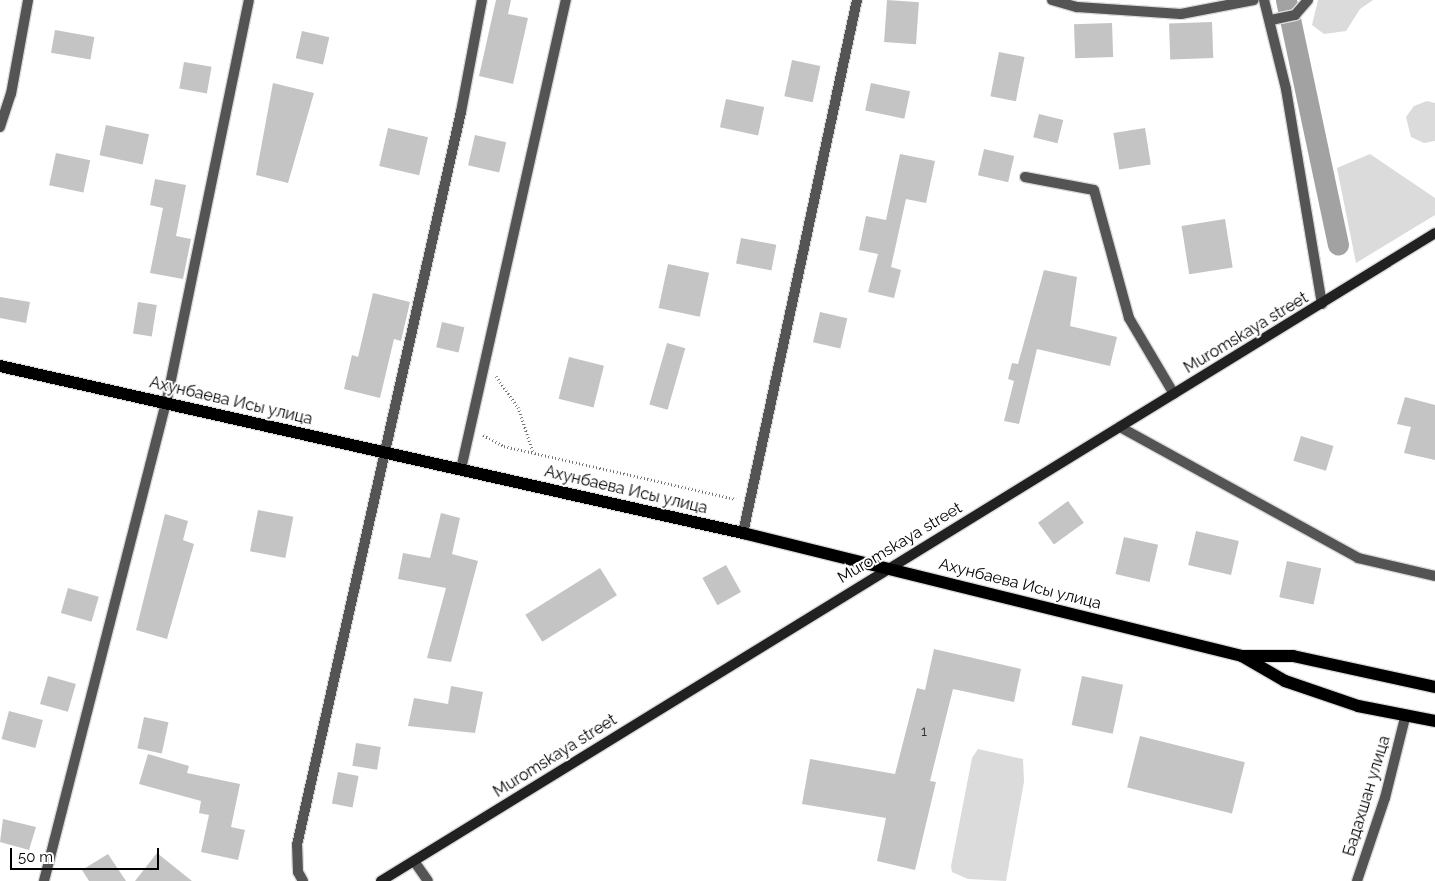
<!DOCTYPE html>
<html>
<head>
<meta charset="utf-8">
<style>
	body { margin:0 }
	#map { position:relative; width:1435px; height:881px; overflow:hidden; background:#fff; font-family:Raleway,sans-serif }
	div>[style] { position:absolute }
	.green>* { inset:0; background:#dbdbdb }
	.canal>* { height:21px; margin:-10.5px; padding:0 10.5px; transform-origin:10.5px; border-radius:10.5px; background:#a2a2a2 }
	.building>* { inset:0; background:#c4c4c4; transform-origin:0 0 }
	.path>* { height:3px; margin-top:-1.5px; transform-origin:0; background:repeating-linear-gradient(90deg,#767676 0 1px,transparent 0 3.5px) }
	.roads { filter:drop-shadow(1px 0 #dbdbdb) drop-shadow(-1px 0 #dbdbdb) drop-shadow(0 1px #dbdbdb) drop-shadow(0 -1px #dbdbdb) }
	.lane>* { height:10px; margin:-5px; padding:0 5px; transform-origin:5px; border-radius:5px; background:#545454 }
	.street>* { height:10px; margin:-5px; padding:0 5px; transform-origin:5px; border-radius:5px; background:#545454 }
	.secondary>* { height:10px; margin:-5px; padding:0 5px; transform-origin:5px; border-radius:5px; background:#212121 }
	.primary>* { height:12px; margin:-6px; padding:0 6px; transform-origin:6px; border-radius:6px; background:#000 }
	span { translate:-50% -50%; white-space:nowrap; text-align:center; line-height:1.15; -webkit-text-stroke:4px #fff; paint-order:stroke }
	.number-label { font-size:14px; color:#313131 }
	.number-label span { -webkit-text-stroke-width:0 }
	.street-label { font-size:16px; color:#000 }
	.scale { position:absolute; left:10px; top:848px; width:149px; height:22px; box-sizing:border-box; border:2px solid #000; border-top:0; padding-left:6px; font-size:15px; line-height:18px; white-space:nowrap; color:#000; -webkit-text-stroke:4px #fff; paint-order:stroke }
</style>
</head>
<body>
<div id="map">
	<div class="green">
		<div style="clip-path:polygon(1318px 0,1373px 0,1360px 9px,1346px 31px,1324px 34px,1312px 25px)"></div>
		<div style="clip-path:polygon(1427px 101px,1435px 103px,1435px 141px,1424px 143px,1411px 137px,1406px 117px,1414px 106px)"></div>
		<div style="clip-path:polygon(1370px 154px,1435px 198px,1435px 215px,1356px 263px,1337px 168px)"></div>
		<div style="clip-path:polygon(978px 749px,1023px 759px,1024px 782px,1006px 881px,968px 879px,952px 872px,951px 866px,972px 758px)"></div>
	</div>
	<div class="canal">
		<div style="left:1286px;top:0;width:250px;rotate:78deg"></div>
	</div>
	<div class="building">
		<div style="clip-path:polygon(496px 0,511px 0,508px 14px,528px 18px,513px 84px,479px 76px)"></div>
		<div style="left:887px;top:0;width:32px;height:42px;rotate:4deg"></div>
		<div style="left:1212px;top:22px;width:36px;height:43px;rotate:88deg"></div>
		<div style="left:1112px;top:23px;width:34px;height:38px;rotate:88deg"></div>
		<div style="left:55px;top:30px;width:40px;height:23px;rotate:10deg"></div>
		<div style="left:302px;top:31px;width:28px;height:28px;rotate:13deg"></div>
		<div style="left:999px;top:52px;width:26px;height:45px;rotate:11deg"></div>
		<div style="left:792px;top:60px;width:29px;height:37px;rotate:12deg"></div>
		<div style="left:184px;top:62px;width:28px;height:27px;rotate:10deg"></div>
		<div style="clip-path:polygon(273px 83px,314px 93px,288px 183px,256px 175px)"></div>
		<div style="left:871px;top:83px;width:40px;height:28px;rotate:12deg"></div>
		<div style="left:726px;top:99px;width:39px;height:29px;rotate:12deg"></div>
		<div style="left:1039px;top:114px;width:25px;height:24px;rotate:14deg"></div>
		<div style="left:106px;top:125px;width:44px;height:31px;rotate:12deg"></div>
		<div style="left:388px;top:128px;width:41px;height:39px;rotate:13deg"></div>
		<div style="left:1145px;top:128px;width:37px;height:32px;rotate:81deg"></div>
		<div style="left:475px;top:135px;width:32px;height:31px;rotate:13deg"></div>
		<div style="left:984px;top:149px;width:31px;height:27px;rotate:13deg"></div>
		<div style="left:56px;top:153px;width:35px;height:33px;rotate:12deg"></div>
		<div style="clip-path:polygon(900px 154px,935px 161px,926px 203px,906px 199px,891px 267px,901px 270px,894px 298px,868px 292px,878px 254px,859px 250px,866px 216px,886px 220px)"></div>
		<div style="clip-path:polygon(155px 179px,186px 185px,176px 236px,191px 239px,183px 279px,150px 273px,163px 208px,150px 205px)"></div>
		<div style="left:1225px;top:219px;width:49px;height:44px;rotate:81deg"></div>
		<div style="left:741px;top:238px;width:36px;height:26px;rotate:11deg"></div>
		<div style="left:668px;top:264px;width:42px;height:45px;rotate:12deg"></div>
		<div style="clip-path:polygon(1044px 270px,1077px 277px,1070px 326px,1117px 337px,1110px 366px,1037px 349px,1019px 424px,1004px 421px,1014px 381px,1008px 379px,1012px 363px,1018px 364px)"></div>
		<div style="clip-path:polygon(373px 293px,410px 302px,401px 341px,394px 339px,380px 398px,344px 389px,352px 355px,358px 357px)"></div>
		<div style="clip-path:polygon(0 297px,30px 302px,26px 323px,0 318px)"></div>
		<div style="left:138px;top:302px;width:19px;height:32px;rotate:9deg"></div>
		<div style="left:820px;top:312px;width:28px;height:31px;rotate:13deg"></div>
		<div style="left:442px;top:322px;width:23px;height:26px;rotate:13deg"></div>
		<div style="left:667px;top:343px;width:19px;height:64px;rotate:16deg"></div>
		<div style="left:569px;top:357px;width:36px;height:43px;rotate:14deg"></div>
		<div style="clip-path:polygon(1405px 397px,1435px 405px,1435px 460px,1404px 453px,1411px 427px,1397px 424px)"></div>
		<div style="left:1301px;top:436px;width:34px;height:26px;rotate:17deg"></div>
		<div style="left:1068px;top:501px;width:27px;height:37px;rotate:54deg"></div>
		<div style="left:258px;top:510px;width:36px;height:42px;rotate:11deg"></div>
		<div style="clip-path:polygon(441px 513px,460px 518px,452px 554px,478px 561px,451px 662px,427px 658px,446px 588px,398px 579px,403px 553px,430px 558px)"></div>
		<div style="clip-path:polygon(165px 514px,188px 521px,183px 540px,194px 544px,167px 639px,136px 630px)"></div>
		<div style="left:1196px;top:531px;width:44px;height:35px;rotate:13deg"></div>
		<div style="left:1124px;top:537px;width:35px;height:38px;rotate:13deg"></div>
		<div style="left:1287px;top:561px;width:35px;height:37px;rotate:12deg"></div>
		<div style="left:726px;top:565px;width:31px;height:27px;rotate:61deg"></div>
		<div style="left:600px;top:568px;width:32px;height:88px;rotate:58deg"></div>
		<div style="left:68px;top:588px;width:32px;height:26px;rotate:16deg"></div>
		<div style="clip-path:polygon(934px 649px,1021px 669px,1014px 702px,953px 689px,930px 781px,936px 782px,915px 870px,877px 861px,886px 818px,802px 804px,810px 759px,895px 774px,917px 688px,925px 690px)"></div>
		<div style="left:48px;top:676px;width:29px;height:29px;rotate:16deg"></div>
		<div style="left:1082px;top:676px;width:42px;height:50px;rotate:12deg"></div>
		<div style="clip-path:polygon(451px 686px,483px 692px,475px 733px,408px 726px,414px 698px,448px 704px)"></div>
		<div style="left:9px;top:711px;width:35px;height:29px;rotate:15deg"></div>
		<div style="left:144px;top:717px;width:25px;height:32px;rotate:12deg"></div>
		<div style="left:1140px;top:736px;width:108px;height:53px;rotate:14deg"></div>
		<div style="left:356px;top:743px;width:25px;height:23px;rotate:9deg"></div>
		<div style="clip-path:polygon(148px 754px,189px 766px,187px 773px,240px 784px,231px 827px,245px 830px,238px 860px,201px 852px,209px 815px,199px 813px,201px 801px,139px 784px)"></div>
		<div style="left:338px;top:772px;width:21px;height:32px;rotate:11deg"></div>
		<div style="clip-path:polygon(3px 819px,36px 827px,29px 850px,0 842px)"></div>
		<div style="clip-path:polygon(157px 853px,192px 881px,135px 881px)"></div>
		<div style="clip-path:polygon(108px 854px,126px 881px,89px 881px,82px 870px)"></div>
	</div>
	<div class="path">
		<div style="left:496px;top:376px;width:38px;rotate:55deg"></div>
		<div style="left:518px;top:407px;width:47px;rotate:71.6deg"></div>
		<div style="left:483px;top:435px;width:24px;rotate:28deg"></div>
		<div style="left:504px;top:446px;width:238px;rotate:12.9deg"></div>
	</div>
	<div class="roads">
		<div class="lane">
			<div style="left:1025px;top:177px;width:70px;rotate:10.7deg"></div>
			<div style="left:1094px;top:190px;width:133px;rotate:74.7deg"></div>
			<div style="left:1129px;top:318px;width:88px;rotate:59.4deg"></div>
			<div style="left:414px;top:861px;width:24px;rotate:55deg"></div>
		</div>
		<div class="street">
			<div style="left:1052px;top:0;width:26px;rotate:16deg"></div>
			<div style="left:1077px;top:7px;width:104px;rotate:3.9deg"></div>
			<div style="left:1181px;top:14px;width:74px;rotate:-10.9deg"></div>
			<div style="left:1264px;top:0;width:92px;rotate:76.1deg"></div>
			<div style="left:1286px;top:89px;width:218px;rotate:80.5deg"></div>
			<div style="left:1271px;top:20px;width:25px;rotate:-12deg"></div>
			<div style="left:1295px;top:15px;width:20px;rotate:-49deg"></div>
			<div style="left:0;top:127px;width:35px;rotate:-72deg"></div>
			<div style="left:11px;top:94px;width:96px;rotate:-79.7deg"></div>
			<div style="left:1120px;top:427px;width:272px;rotate:28.8deg"></div>
			<div style="left:1358px;top:558px;width:79px;rotate:13.2deg"></div>
			<div style="left:461px;top:469px;width:481px;rotate:-77.4deg"></div>
			<div style="left:743px;top:533px;width:545px;rotate:-77.93deg"></div>
			<div style="left:44px;top:881px;width:492px;rotate:-75.7deg"></div>
			<div style="left:166px;top:404px;width:412px;rotate:-78.4deg"></div>
			<div style="left:303px;top:881px;width:10px;rotate:-119deg"></div>
			<div style="left:298px;top:872px;width:27px;rotate:-92deg"></div>
			<div style="left:297px;top:845px;width:751px;rotate:-77.39deg"></div>
			<div style="left:461px;top:112px;width:114px;rotate:-79.4deg"></div>
			<div style="left:1357px;top:881px;width:88px;rotate:-71.4deg"></div>
			<div style="left:1385px;top:798px;width:82px;rotate:-76deg"></div>
		</div>
		<div class="secondary">
			<div style="left:381px;top:881px;width:1237px;rotate:-31.58deg"></div>
		</div>
		<div class="primary">
			<div style="left:0;top:366px;width:762px;rotate:12.67deg"></div>
			<div style="left:743px;top:533px;width:514px;rotate:13.85deg"></div>
			<div style="left:1242px;top:656px;width:51px"></div>
			<div style="left:1293px;top:656px;width:145px;rotate:12.3deg"></div>
			<div style="left:1242px;top:656px;width:50px;rotate:30.2deg"></div>
			<div style="left:1285px;top:681px;width:77px;rotate:18.9deg"></div>
			<div style="left:1358px;top:706px;width:78px;rotate:11deg"></div>
		</div>
	</div>
	<div class="number-label">
		<span style="left:924px;top:731px">1</span>
	</div>
	<div class="street-label">
		<span style="left:1246px;top:333px;rotate:-31deg">Muromskaya street</span>
		<span style="left:231px;top:401px;rotate:13deg">Ахунбаева Исы улица</span>
		<span style="left:626px;top:490px;rotate:13deg">Ахунбаева Исы улица</span>
		<span style="left:900px;top:543px;rotate:-31deg">Muromskaya street</span>
		<span style="left:1020px;top:584px;rotate:14deg">Ахунбаева Исы улица</span>
		<span style="left:555px;top:756px;rotate:-32deg">Muromskaya street</span>
		<span style="left:1367px;top:796px;rotate:-73deg">Бадахшан улица</span>
	</div>
	<div class="scale">50 m</div>
</div>
</body>
</html>
